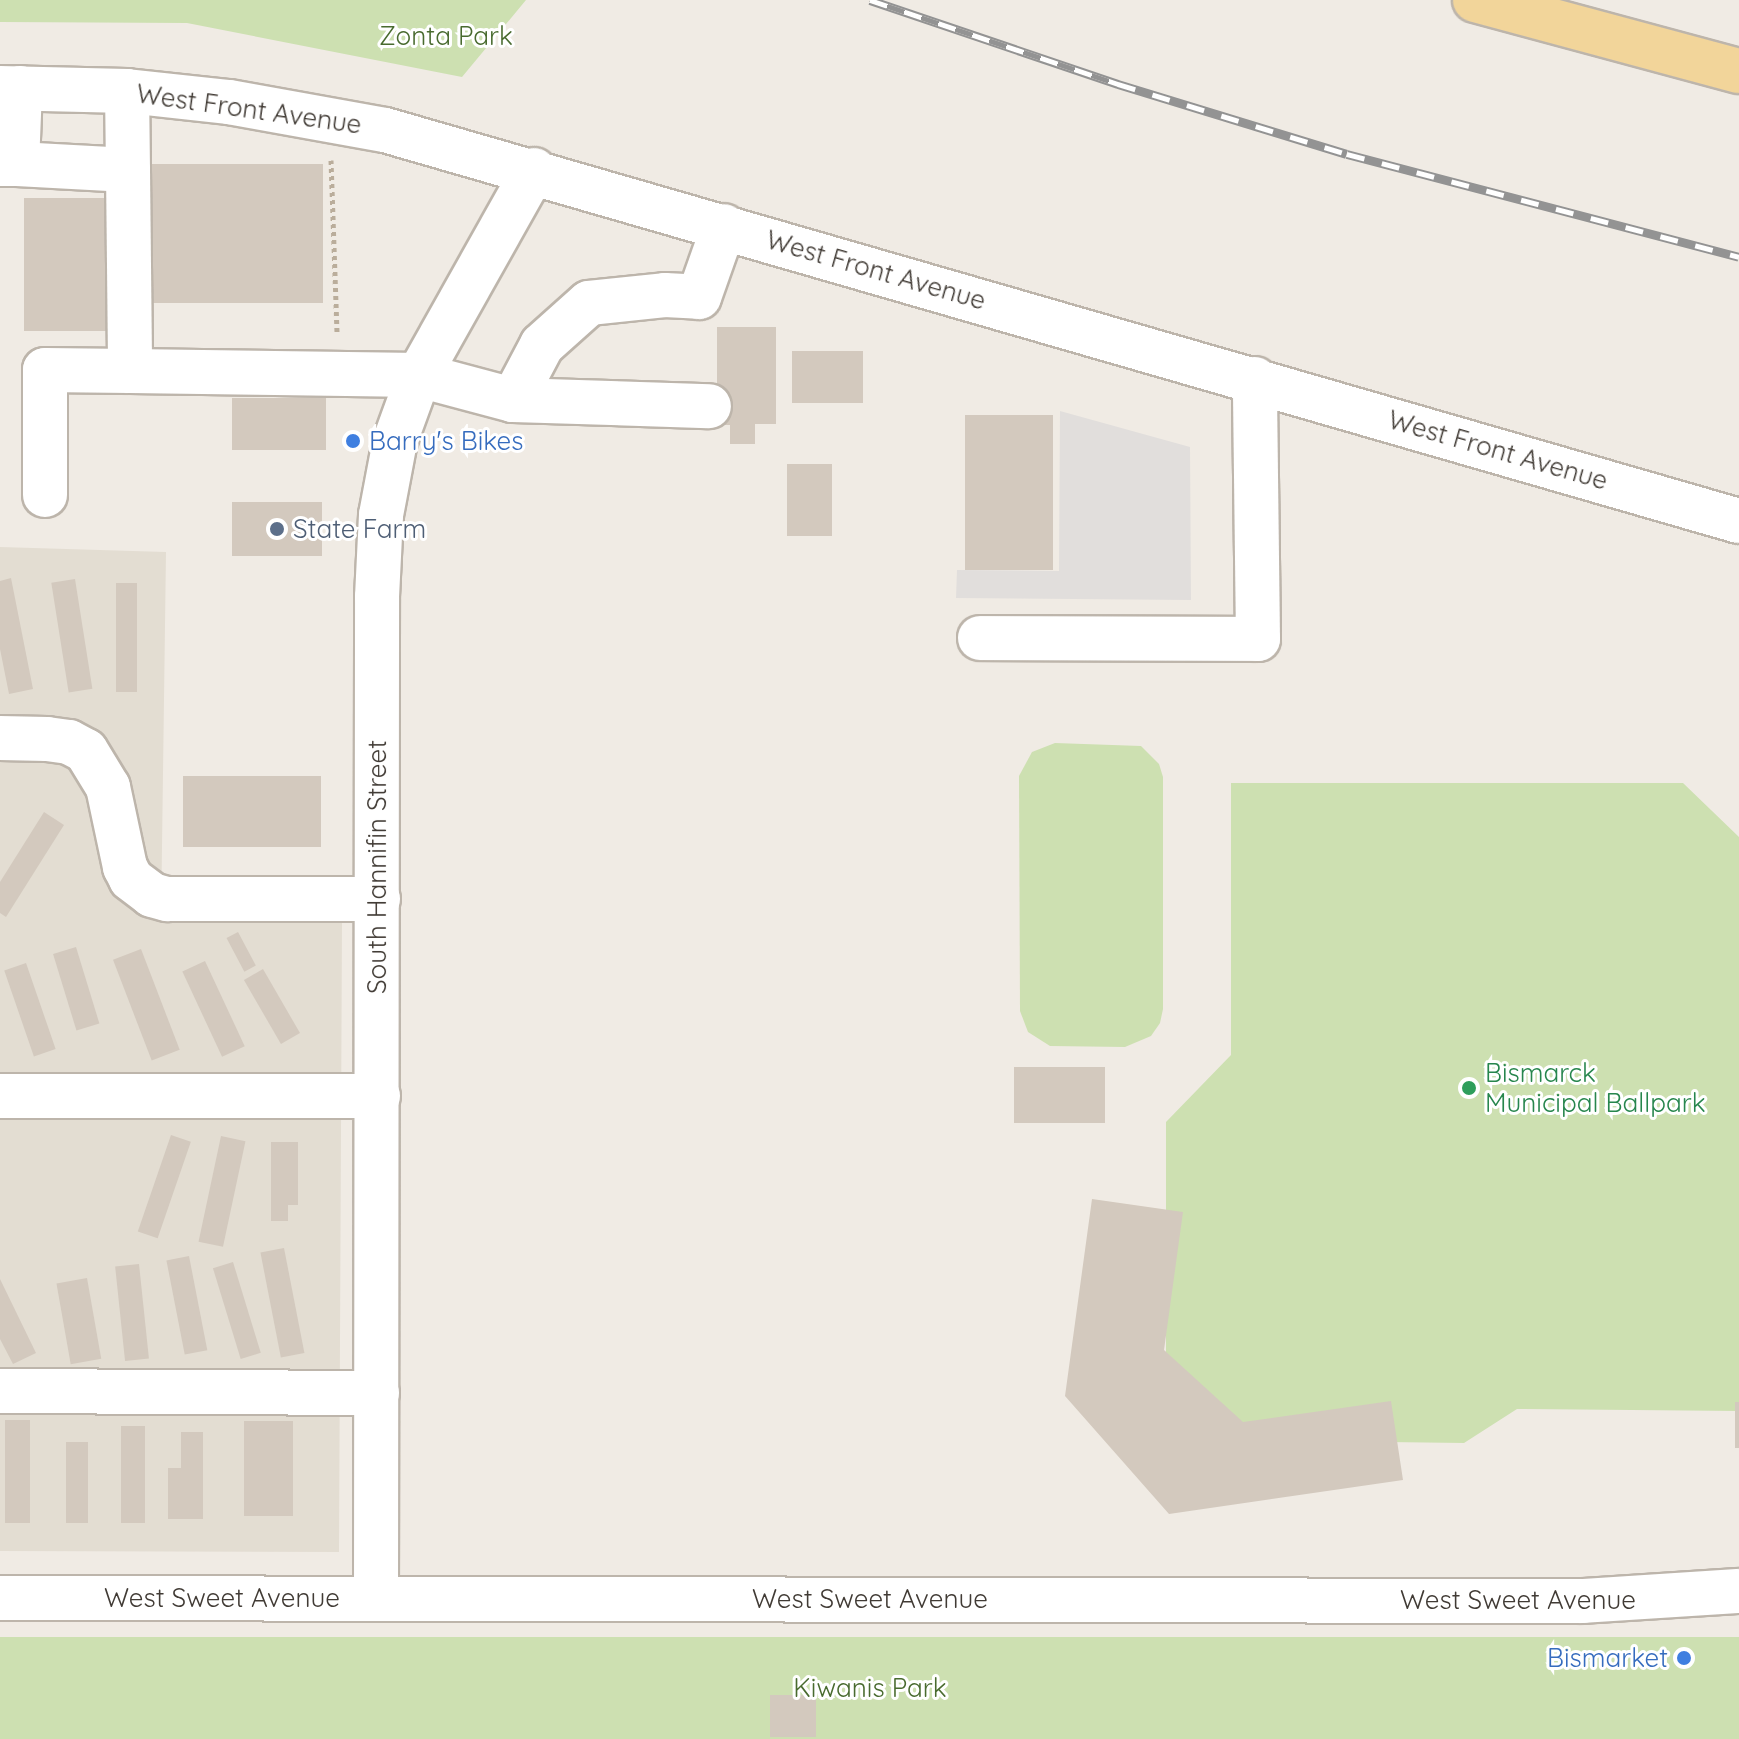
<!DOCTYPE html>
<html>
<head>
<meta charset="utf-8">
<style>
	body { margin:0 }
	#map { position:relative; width:1739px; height:1739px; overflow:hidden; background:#f0ebe4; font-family:Quicksand,sans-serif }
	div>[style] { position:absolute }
	.residential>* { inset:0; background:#e3ddd2 }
	.green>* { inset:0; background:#cde0b1; transform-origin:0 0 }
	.parking>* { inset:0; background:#e1dedc }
	.building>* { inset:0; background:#d3c9be; transform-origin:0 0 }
	.path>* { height:5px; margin-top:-2.5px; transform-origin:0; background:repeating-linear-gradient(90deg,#baad9b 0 4px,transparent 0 8px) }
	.roads { filter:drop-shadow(2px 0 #bdb5ab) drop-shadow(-2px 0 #bdb5ab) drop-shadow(0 2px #bdb5ab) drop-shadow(0 -2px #bdb5ab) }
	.minor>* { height:44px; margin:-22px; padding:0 22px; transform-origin:22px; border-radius:22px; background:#fff }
	.major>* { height:44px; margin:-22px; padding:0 22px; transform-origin:22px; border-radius:22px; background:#f2d59a }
	.rail>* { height:9px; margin-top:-4.5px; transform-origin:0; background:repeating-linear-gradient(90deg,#fff 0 18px,#939393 0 36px); box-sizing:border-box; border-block:2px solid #939393 }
	.dots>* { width:22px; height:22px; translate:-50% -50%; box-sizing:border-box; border:4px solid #fff; border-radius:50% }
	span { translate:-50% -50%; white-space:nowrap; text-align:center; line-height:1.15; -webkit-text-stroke:6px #fff; paint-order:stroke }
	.park-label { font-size:26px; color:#496b2f }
	.street-label { font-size:26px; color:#413b35 }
	.shop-label { font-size:26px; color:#366cbe }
	.left { translate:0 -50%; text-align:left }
	.right { translate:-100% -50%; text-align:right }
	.service-label { font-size:26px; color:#4e5e75 }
	.leisure-label { font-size:26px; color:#27864d }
</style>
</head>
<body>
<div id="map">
	<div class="residential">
		<div style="clip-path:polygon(0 547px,166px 552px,161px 921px,342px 923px,339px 1552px,0 1551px)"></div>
	</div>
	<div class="green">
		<div style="clip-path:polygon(0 0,526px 0,462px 77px,187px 23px,0 22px)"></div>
		<div style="clip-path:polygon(1055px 743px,1141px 746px,1159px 764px,1163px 777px,1163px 1009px,1160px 1023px,1151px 1036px,1125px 1047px,1050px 1046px,1028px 1032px,1020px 1011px,1019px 776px,1032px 752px)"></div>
		<div style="clip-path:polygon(1231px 783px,1683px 783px,1739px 837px,1739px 1411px,1517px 1409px,1464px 1443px,1229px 1440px,1166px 1384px,1166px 1122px,1231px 1055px)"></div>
		<div style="left:0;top:1637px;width:1739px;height:102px"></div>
	</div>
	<div class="parking">
		<div style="clip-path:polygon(1060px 411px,1190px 447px,1191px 600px,956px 598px,957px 570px,1059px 571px)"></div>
	</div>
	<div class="building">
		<div style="left:152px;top:164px;width:171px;height:139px"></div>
		<div style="left:24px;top:198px;width:91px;height:133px"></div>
		<div style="clip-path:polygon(717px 327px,776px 327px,776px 424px,755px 424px,755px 444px,730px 444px,730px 425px,717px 425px)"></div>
		<div style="left:792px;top:351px;width:71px;height:52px"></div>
		<div style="left:232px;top:398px;width:94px;height:52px"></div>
		<div style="left:965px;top:415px;width:88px;height:155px"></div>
		<div style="left:787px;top:464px;width:45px;height:72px"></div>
		<div style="left:232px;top:502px;width:90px;height:54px"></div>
		<div style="clip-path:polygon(11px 578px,33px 689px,9px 694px,0 649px,0 581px)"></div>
		<div style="left:75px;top:579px;width:111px;height:24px;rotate:81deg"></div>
		<div style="left:116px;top:583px;width:21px;height:109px"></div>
		<div style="left:183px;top:776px;width:138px;height:71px"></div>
		<div style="clip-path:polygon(44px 812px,64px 825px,6px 917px,0 913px,0 882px)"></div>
		<div style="left:238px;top:932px;width:38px;height:13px;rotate:62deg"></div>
		<div style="left:76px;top:947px;width:80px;height:24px;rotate:73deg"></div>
		<div style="left:141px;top:949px;width:108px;height:30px;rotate:69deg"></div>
		<div style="left:205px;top:961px;width:94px;height:25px;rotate:65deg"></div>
		<div style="left:26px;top:963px;width:91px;height:23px;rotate:71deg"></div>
		<div style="left:263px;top:969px;width:74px;height:22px;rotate:60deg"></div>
		<div style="left:1014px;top:1067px;width:91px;height:56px"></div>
		<div style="left:171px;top:1135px;width:21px;height:102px;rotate:19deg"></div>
		<div style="left:221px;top:1136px;width:25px;height:108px;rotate:12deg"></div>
		<div style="clip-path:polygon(271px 1142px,298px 1142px,298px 1205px,288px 1205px,288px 1221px,271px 1221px)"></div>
		<div style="clip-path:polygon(1092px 1199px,1183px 1212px,1164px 1350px,1243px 1422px,1391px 1401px,1403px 1480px,1169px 1514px,1065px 1396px)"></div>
		<div style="left:284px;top:1248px;width:107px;height:24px;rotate:79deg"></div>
		<div style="left:189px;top:1256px;width:96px;height:23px;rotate:79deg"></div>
		<div style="left:233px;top:1262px;width:95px;height:21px;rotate:73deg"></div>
		<div style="left:139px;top:1264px;width:95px;height:24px;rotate:84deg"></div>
		<div style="left:87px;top:1278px;width:82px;height:31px;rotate:80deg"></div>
		<div style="clip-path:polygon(0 1279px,36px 1353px,13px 1364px,0 1339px)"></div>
		<div style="left:1735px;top:1402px;width:4px;height:46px"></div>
		<div style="left:5px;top:1420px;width:25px;height:103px"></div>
		<div style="left:244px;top:1421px;width:49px;height:95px"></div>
		<div style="left:121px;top:1426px;width:24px;height:97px"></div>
		<div style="clip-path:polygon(181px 1432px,203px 1432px,203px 1519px,168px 1519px,168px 1468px,181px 1468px)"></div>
		<div style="left:66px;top:1442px;width:22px;height:81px"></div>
		<div style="left:770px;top:1695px;width:46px;height:42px"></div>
	</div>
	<div class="path">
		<div style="left:331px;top:160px;width:174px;rotate:88deg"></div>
	</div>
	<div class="roads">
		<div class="minor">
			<div style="left:0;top:88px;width:127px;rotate:1.4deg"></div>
			<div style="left:127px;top:91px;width:103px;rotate:6.2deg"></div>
			<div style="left:229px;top:102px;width:158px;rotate:10.2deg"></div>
			<div style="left:385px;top:130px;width:1409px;rotate:16.11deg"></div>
			<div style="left:0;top:164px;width:17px"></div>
			<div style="left:17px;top:164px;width:76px;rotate:-87.7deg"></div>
			<div style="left:17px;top:164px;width:111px;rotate:3.1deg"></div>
			<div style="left:128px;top:170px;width:79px;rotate:-90.7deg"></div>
			<div style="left:128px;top:170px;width:201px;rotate:89.4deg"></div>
			<div style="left:130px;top:371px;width:289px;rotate:0.8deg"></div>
			<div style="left:419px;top:375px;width:97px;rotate:14.9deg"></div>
			<div style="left:513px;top:400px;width:196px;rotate:1.8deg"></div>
			<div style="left:513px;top:400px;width:62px;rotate:-62.2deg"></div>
			<div style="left:542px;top:345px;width:63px;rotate:-41.8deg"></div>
			<div style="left:589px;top:303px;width:76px;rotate:-6deg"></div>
			<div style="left:665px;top:295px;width:34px;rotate:3deg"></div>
			<div style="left:699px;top:297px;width:75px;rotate:-70.6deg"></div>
			<div style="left:45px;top:495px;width:125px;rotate:-90deg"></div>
			<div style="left:45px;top:370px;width:85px;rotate:0.7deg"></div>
			<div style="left:980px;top:638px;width:278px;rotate:0.2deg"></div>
			<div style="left:1258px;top:639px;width:260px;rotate:-90.7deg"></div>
			<div style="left:0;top:738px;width:47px;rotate:1.2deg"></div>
			<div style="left:47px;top:739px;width:22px;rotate:8deg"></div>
			<div style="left:69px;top:742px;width:19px;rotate:28deg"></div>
			<div style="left:86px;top:751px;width:42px;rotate:58.6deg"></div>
			<div style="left:108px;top:787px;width:82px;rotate:78deg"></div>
			<div style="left:125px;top:867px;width:13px;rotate:63deg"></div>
			<div style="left:131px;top:879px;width:26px;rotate:37deg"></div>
			<div style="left:152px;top:895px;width:16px;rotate:15deg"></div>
			<div style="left:167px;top:899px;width:211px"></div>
			<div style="left:0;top:1096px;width:378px"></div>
			<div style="left:0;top:1391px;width:377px;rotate:0.3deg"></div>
			<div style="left:0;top:1598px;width:1583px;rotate:0.11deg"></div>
			<div style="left:1583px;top:1601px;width:156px;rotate:-3.7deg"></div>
			<div style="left:376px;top:1599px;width:1002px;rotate:-89.94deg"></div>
			<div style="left:377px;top:597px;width:82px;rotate:-87.2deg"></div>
			<div style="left:381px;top:515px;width:75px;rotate:-79.3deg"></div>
			<div style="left:395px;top:441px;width:70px;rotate:-70deg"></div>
			<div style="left:419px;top:375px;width:235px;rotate:-60.7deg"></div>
		</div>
		<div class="major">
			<div style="left:1475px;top:0;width:273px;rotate:15.1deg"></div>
		</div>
	</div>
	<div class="rail">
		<div style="left:870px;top:0;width:262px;rotate:18.7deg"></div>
		<div style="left:1118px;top:84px;width:239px;rotate:17deg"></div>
		<div style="left:1347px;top:154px;width:405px;rotate:14.7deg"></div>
	</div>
	<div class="dots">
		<div style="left:353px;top:441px;background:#3f7fe0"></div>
		<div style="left:277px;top:529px;background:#5c6f8a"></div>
		<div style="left:1469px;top:1088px;background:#2e9e5b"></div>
		<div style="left:1684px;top:1658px;background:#3f7fe0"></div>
	</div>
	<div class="park-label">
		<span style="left:446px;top:36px">Zonta Park</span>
		<span style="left:870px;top:1688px">Kiwanis Park</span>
	</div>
	<div class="street-label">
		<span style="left:249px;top:109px;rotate:8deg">West Front Avenue</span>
		<span style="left:876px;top:270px;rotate:16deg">West Front Avenue</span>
		<span style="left:1498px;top:450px;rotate:16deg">West Front Avenue</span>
		<span style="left:377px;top:867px;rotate:-90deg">South Hannifin Street</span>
		<span style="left:222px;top:1598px">West Sweet Avenue</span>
		<span style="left:870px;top:1599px">West Sweet Avenue</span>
		<span style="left:1518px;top:1600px">West Sweet Avenue</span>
	</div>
	<div class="shop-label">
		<span class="left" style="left:369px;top:441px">Barry's Bikes</span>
		<span class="right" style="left:1668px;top:1658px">Bismarket</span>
	</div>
	<div class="service-label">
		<span class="left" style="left:293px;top:529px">State Farm</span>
	</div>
	<div class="leisure-label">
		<span class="left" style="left:1485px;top:1088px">Bismarck<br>Municipal Ballpark</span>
	</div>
</div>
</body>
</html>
